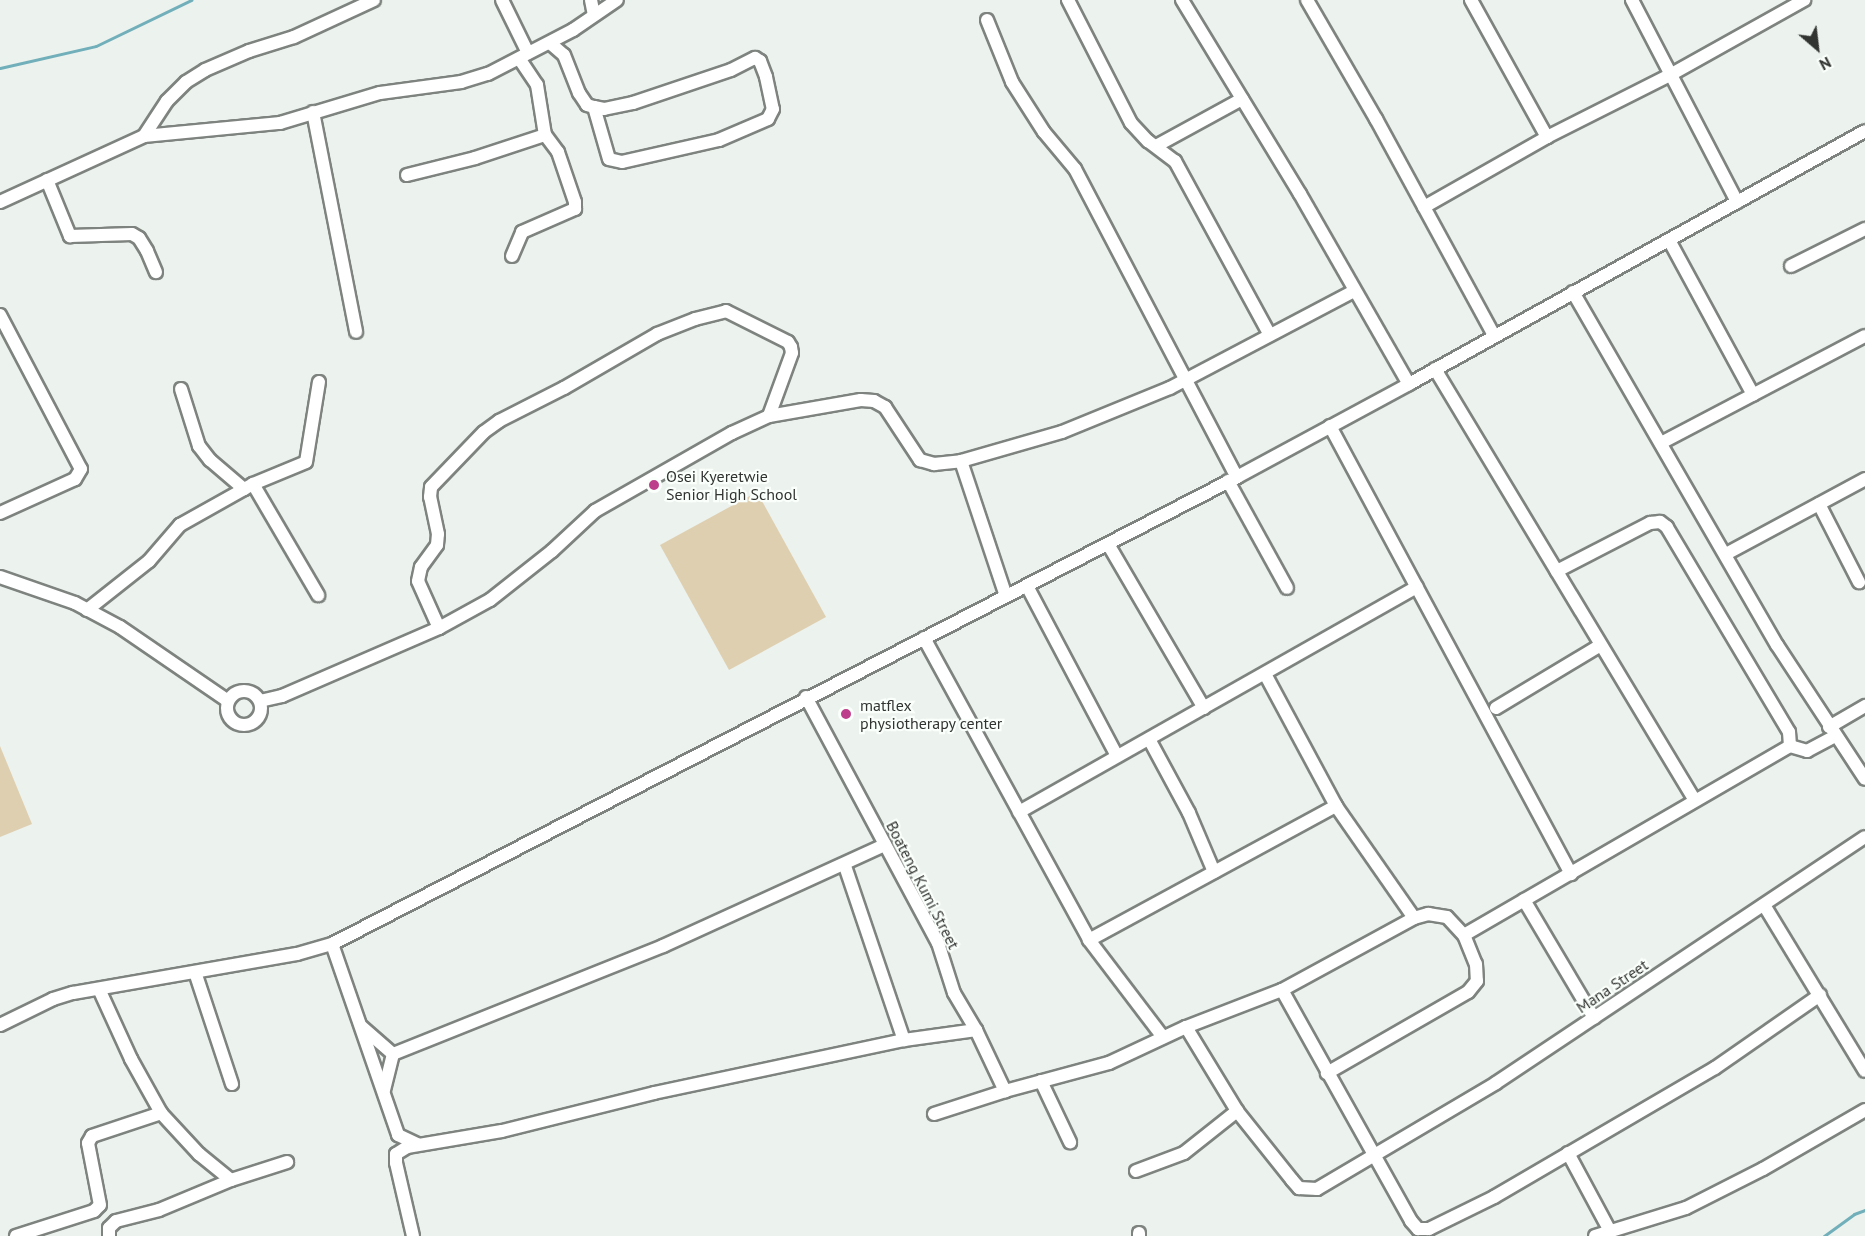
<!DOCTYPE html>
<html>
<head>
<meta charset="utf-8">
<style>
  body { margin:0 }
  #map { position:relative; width:1865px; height:1236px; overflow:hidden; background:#ecf2ed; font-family:"PT Sans",sans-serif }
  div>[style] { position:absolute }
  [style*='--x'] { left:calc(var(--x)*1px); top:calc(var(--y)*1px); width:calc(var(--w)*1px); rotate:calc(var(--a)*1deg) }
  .green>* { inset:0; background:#dfcfb1 }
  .stream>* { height:3px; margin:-1.5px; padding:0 1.5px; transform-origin:1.5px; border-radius:1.5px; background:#71afbb }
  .roads { filter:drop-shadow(2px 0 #7e837f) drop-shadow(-2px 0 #7e837f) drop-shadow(0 2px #7e837f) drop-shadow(0 -2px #7e837f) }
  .minor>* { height:12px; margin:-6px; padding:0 6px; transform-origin:6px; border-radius:6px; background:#fff }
  .minor>.ring { margin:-6px; padding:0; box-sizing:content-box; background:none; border:12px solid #fff; border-radius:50% }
  .dots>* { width:16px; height:16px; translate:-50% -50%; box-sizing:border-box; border:3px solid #fafffb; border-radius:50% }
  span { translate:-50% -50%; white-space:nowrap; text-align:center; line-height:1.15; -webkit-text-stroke:4.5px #fafffb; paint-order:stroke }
  .poi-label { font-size:16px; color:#323432 }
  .left { translate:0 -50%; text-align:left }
  .street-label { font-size:16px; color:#323432 }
  .north { position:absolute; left:1787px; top:18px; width:60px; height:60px; -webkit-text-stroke:4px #fafffb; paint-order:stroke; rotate:152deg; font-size:16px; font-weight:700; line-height:24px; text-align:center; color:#323432 }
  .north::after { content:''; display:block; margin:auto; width:21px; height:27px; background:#323432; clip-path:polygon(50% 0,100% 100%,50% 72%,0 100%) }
</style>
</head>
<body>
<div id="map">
  <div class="green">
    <div style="clip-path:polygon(757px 492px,826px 617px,729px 670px,660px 545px)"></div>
    <div style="clip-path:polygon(0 746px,32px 824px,0 837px)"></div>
  </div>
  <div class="stream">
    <div style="--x:0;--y:68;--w:98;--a:-12.9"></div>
    <div style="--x:96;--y:46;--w:106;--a:-25.8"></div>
    <div style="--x:1824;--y:1236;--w:37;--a:-36"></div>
    <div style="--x:1854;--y:1214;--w:12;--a:-20"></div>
  </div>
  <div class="roads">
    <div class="minor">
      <div style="--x:502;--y:0;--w:59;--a:63.9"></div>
      <div style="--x:591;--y:0;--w:15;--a:79"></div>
      <div style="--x:1068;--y:0;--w:138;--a:62.9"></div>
      <div style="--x:1131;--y:123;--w:25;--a:47"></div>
      <div style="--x:1148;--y:141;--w:34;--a:37"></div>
      <div style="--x:1175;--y:161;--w:198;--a:61.4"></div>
      <div style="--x:1182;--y:0;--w:227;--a:58.7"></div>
      <div style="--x:1300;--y:194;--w:219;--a:60.2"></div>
      <div style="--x:1307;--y:0;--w:138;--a:59.9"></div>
      <div style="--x:1376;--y:119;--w:246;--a:61.4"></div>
      <div style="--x:1471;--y:0;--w:157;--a:61"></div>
      <div style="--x:1632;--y:0;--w:228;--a:62.5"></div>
      <div style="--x:987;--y:20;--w:67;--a:68"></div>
      <div style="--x:1012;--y:82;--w:59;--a:57.4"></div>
      <div style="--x:1044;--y:132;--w:48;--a:50"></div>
      <div style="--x:1075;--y:169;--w:348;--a:62.3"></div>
      <div style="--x:550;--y:43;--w:18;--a:41"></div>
      <div style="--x:564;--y:55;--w:41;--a:68.5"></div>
      <div style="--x:579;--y:93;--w:14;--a:56"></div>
      <div style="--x:587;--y:105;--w:7;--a:16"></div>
      <div style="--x:594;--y:107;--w:10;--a:11"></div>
      <div style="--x:604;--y:109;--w:30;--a:-12"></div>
      <div style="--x:633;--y:103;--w:103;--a:-18.6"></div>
      <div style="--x:731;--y:70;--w:27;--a:-27"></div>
      <div style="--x:755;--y:58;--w:6;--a:31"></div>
      <div style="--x:760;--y:61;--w:17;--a:69"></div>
      <div style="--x:766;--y:77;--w:33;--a:78"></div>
      <div style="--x:773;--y:109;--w:11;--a:117"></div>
      <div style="--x:768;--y:119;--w:53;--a:156.8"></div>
      <div style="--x:719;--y:140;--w:99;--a:167.2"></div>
      <div style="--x:622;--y:162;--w:13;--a:-167"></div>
      <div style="--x:609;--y:159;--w:54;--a:-106.1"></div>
      <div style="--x:313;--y:112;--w:224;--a:78.9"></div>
      <div style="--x:144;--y:136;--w:42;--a:-56.7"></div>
      <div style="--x:167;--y:101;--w:27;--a:-45"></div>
      <div style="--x:186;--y:82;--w:22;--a:-32"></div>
      <div style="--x:205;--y:70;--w:48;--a:-23.4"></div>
      <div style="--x:249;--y:51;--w:47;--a:-17.3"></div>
      <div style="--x:294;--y:37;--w:88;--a:-24.8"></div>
      <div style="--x:1156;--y:146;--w:98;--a:-28.7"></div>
      <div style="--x:407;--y:175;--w:70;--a:-14"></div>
      <div style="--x:475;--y:158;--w:74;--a:-18.2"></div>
      <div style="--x:47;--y:180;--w:61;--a:67.7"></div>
      <div style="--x:70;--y:236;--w:62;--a:-1.8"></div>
      <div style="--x:132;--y:234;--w:8;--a:30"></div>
      <div style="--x:139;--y:238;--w:15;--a:58"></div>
      <div style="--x:147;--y:251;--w:23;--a:67"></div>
      <div style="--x:0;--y:202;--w:158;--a:-24.6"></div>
      <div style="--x:144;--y:136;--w:137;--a:-5.5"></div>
      <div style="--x:280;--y:123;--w:104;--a:-16.7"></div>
      <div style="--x:380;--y:93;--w:82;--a:-7.7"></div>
      <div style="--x:461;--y:82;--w:28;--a:-17"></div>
      <div style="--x:488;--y:74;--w:96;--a:-27.4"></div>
      <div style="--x:573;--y:30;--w:53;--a:-34.3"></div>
      <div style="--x:1424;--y:207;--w:142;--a:-29.6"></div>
      <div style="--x:1547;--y:137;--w:138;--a:-26.8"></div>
      <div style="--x:1670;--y:75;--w:154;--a:-29.2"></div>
      <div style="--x:1669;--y:240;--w:176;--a:61.5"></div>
      <div style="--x:512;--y:256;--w:26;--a:-67"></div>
      <div style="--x:522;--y:232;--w:58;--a:-23.5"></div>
      <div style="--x:575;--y:209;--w:7;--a:-90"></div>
      <div style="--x:575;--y:202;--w:53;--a:-108.8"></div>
      <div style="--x:558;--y:152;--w:21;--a:-127"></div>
      <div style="--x:545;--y:135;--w:51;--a:-99.1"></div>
      <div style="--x:537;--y:85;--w:32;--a:-124"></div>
      <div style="--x:1791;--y:266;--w:83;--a:-26.6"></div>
      <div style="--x:1573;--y:292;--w:408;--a:60"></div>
      <div style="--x:1777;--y:645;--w:160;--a:56.7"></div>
      <div style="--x:0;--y:315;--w:174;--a:62.3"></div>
      <div style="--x:81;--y:469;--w:12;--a:121"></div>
      <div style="--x:75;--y:479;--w:82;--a:155.6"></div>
      <div style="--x:1435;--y:369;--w:502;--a:58.94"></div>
      <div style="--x:181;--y:389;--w:60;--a:72.5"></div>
      <div style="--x:199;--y:446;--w:18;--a:52"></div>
      <div style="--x:210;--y:460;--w:45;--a:40.5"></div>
      <div style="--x:1330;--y:426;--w:509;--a:61.72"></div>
      <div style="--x:1661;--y:443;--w:230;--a:-27.7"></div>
      <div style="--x:961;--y:461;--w:142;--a:71.6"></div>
      <div style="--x:1228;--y:481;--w:122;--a:61.1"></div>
      <div style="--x:253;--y:484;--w:129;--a:59.6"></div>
      <div style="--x:1819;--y:504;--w:88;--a:62.9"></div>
      <div style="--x:1108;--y:544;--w:190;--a:59.7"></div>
      <div style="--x:1726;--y:554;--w:158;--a:-28.3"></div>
      <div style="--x:0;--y:577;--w:79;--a:19.1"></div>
      <div style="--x:75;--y:603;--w:51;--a:28.1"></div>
      <div style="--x:120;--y:627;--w:131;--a:34.4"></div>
      <div style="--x:1027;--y:586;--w:192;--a:62.1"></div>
      <div style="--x:87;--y:610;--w:79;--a:-38.3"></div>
      <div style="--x:149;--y:561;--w:48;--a:-49.3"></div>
      <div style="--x:180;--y:525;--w:84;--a:-29.3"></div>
      <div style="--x:253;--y:484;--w:57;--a:-22.5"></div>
      <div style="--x:306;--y:462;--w:81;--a:-80.8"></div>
      <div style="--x:439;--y:628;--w:51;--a:-114.1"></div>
      <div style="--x:418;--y:581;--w:14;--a:-78"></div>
      <div style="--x:421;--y:567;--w:27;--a:-54"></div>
      <div style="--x:437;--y:545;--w:11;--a:-85"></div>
      <div style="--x:438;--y:534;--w:38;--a:-102"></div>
      <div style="--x:430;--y:497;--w:10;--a:-84"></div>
      <div style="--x:431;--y:487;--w:76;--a:-46.1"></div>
      <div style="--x:484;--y:432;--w:19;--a:-36"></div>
      <div style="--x:499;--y:421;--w:73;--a:-26.9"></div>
      <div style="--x:564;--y:388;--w:108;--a:-30.1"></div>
      <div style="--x:657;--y:334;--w:41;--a:-21.5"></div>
      <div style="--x:695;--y:319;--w:32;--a:-14"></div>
      <div style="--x:726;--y:311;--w:69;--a:26.6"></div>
      <div style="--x:788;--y:342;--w:6;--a:59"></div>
      <div style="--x:791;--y:347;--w:6;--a:81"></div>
      <div style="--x:792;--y:353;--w:67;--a:110.1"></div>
      <div style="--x:924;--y:638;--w:344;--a:61.3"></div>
      <div style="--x:1089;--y:940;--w:122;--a:52.7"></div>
      <div style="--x:1265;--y:674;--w:150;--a:61.7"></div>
      <div style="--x:1336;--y:806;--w:136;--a:55.1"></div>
      <div class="ring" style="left:227px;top:691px;width:22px;height:22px"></div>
      <div style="--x:806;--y:697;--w:279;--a:61.8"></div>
      <div style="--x:938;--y:943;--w:52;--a:72.3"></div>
      <div style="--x:954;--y:993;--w:43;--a:59.3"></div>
      <div style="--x:976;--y:1030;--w:68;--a:64.6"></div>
      <div style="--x:260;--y:701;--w:23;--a:-13"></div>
      <div style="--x:282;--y:696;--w:171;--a:-23.4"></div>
      <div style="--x:439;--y:628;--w:58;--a:-28.8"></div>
      <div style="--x:490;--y:600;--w:79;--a:-38.3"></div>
      <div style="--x:552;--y:551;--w:59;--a:-42.9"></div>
      <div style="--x:595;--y:511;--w:158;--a:-29.7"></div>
      <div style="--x:732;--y:433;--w:41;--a:-24.7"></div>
      <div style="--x:769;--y:416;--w:93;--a:-9.9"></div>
      <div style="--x:861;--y:400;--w:13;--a:4"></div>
      <div style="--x:874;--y:401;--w:13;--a:29"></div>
      <div style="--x:885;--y:407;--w:64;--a:56.6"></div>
      <div style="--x:920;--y:460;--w:15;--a:16"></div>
      <div style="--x:934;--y:464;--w:27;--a:-6"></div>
      <div style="--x:961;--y:461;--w:105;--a:-16"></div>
      <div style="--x:1062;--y:432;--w:117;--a:-22.2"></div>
      <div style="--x:1170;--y:388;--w:208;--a:-27.8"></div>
      <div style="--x:1496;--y:708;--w:122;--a:-31"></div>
      <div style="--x:1829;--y:727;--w:42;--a:-30.3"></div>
      <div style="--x:1149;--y:739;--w:84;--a:61.6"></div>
      <div style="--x:1189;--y:813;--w:64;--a:67"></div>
      <div style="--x:1790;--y:746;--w:18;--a:16"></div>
      <div style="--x:1807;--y:751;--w:32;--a:-28"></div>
      <div style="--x:1019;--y:812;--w:457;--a:-29.5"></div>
      <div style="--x:845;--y:866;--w:184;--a:71.3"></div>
      <div style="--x:1524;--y:900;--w:137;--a:59.3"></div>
      <div style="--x:1764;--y:905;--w:194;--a:58.7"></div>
      <div style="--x:1464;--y:935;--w:377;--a:-30.1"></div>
      <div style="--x:1790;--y:746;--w:14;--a:-94"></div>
      <div style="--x:1789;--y:732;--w:239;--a:-120.8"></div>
      <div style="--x:1667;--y:527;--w:9;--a:-144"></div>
      <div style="--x:1660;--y:522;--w:10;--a:174"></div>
      <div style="--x:1650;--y:523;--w:105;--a:152.7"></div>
      <div style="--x:1089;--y:940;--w:281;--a:-28.5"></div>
      <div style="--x:332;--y:944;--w:202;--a:70.9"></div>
      <div style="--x:398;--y:1135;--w:21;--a:25"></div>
      <div style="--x:195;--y:972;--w:118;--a:71.7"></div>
      <div style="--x:99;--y:989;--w:77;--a:65.4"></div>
      <div style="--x:131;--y:1059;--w:62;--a:60.9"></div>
      <div style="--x:161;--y:1113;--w:56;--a:47.2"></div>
      <div style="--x:199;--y:1154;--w:41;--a:39.1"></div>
      <div style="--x:231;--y:1180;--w:59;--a:-17.8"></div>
      <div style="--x:1282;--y:990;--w:265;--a:60.8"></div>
      <div style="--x:1411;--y:1221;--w:11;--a:49"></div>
      <div style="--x:1418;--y:1229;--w:11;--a:0"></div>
      <div style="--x:1429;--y:1229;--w:72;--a:-26.2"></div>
      <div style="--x:1494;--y:1197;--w:256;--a:-30.3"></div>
      <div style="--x:1715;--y:1068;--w:128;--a:-34.8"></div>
      <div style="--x:0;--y:1025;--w:59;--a:-26.1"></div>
      <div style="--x:53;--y:999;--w:21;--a:-17"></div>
      <div style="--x:73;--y:993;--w:227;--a:-9.9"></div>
      <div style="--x:297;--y:954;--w:36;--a:-16"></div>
      <div style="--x:332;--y:944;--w:1018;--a:-27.29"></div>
      <div style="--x:1237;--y:477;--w:196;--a:-28.4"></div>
      <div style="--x:1409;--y:384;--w:521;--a:-29.02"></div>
      <div style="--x:362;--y:1027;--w:41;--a:41.1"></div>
      <div style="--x:1186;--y:1027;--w:98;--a:58.7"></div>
      <div style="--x:1237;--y:1111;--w:88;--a:51.4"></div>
      <div style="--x:1292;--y:1180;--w:11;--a:49"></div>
      <div style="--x:1299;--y:1188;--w:18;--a:3"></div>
      <div style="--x:1317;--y:1189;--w:208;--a:-30.6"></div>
      <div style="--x:1496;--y:1083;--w:443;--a:-33.7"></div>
      <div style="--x:393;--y:1054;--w:291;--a:-21.8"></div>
      <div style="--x:663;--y:946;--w:244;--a:-24.5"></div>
      <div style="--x:1041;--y:1081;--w:68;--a:64.6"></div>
      <div style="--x:384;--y:1090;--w:37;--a:-76"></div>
      <div style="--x:934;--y:1114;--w:75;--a:-17.9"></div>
      <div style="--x:1005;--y:1091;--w:108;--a:-15.1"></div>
      <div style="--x:1109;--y:1063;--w:85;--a:-25.1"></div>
      <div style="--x:1186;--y:1027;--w:103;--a:-21.1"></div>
      <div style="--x:1282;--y:990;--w:150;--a:-28.6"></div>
      <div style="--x:1414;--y:918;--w:15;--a:-16"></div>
      <div style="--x:1428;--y:914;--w:19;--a:9"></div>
      <div style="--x:1447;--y:917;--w:25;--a:47"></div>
      <div style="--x:1464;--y:935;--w:31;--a:68"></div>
      <div style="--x:1476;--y:964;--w:17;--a:87"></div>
      <div style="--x:1477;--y:981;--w:14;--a:129"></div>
      <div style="--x:1468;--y:992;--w:163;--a:150.1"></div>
      <div style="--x:1568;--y:1153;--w:86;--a:61.7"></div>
      <div style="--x:1136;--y:1171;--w:51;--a:-20.6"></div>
      <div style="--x:1184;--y:1153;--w:68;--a:-38.4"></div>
      <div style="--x:1139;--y:1233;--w:3;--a:90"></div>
      <div style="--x:16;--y:1236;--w:82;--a:-17.8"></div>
      <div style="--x:94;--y:1211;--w:8;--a:-45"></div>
      <div style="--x:100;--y:1205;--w:63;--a:-101"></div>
      <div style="--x:88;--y:1143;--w:8;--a:-60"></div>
      <div style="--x:92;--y:1136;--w:73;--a:-18.4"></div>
      <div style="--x:109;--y:1236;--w:8;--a:-90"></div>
      <div style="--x:109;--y:1228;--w:10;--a:-45"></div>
      <div style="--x:116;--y:1221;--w:44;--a:-14.3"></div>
      <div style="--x:159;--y:1210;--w:78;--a:-22.6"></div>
      <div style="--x:413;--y:1236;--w:75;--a:-103.1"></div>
      <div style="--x:396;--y:1163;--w:9;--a:-90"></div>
      <div style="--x:396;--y:1154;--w:13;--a:-32"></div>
      <div style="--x:407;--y:1147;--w:96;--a:-9.6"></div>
      <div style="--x:502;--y:1131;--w:157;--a:-14"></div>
      <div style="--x:654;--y:1093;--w:256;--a:-12"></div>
      <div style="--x:904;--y:1040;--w:73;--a:-7.9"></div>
      <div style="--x:1595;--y:1236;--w:95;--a:-17.1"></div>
      <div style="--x:1686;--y:1208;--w:86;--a:-26.9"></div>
      <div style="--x:1763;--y:1169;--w:118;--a:-30"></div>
    </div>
  </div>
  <div class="dots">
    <div style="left:654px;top:485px;background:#bd3e8a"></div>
    <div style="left:846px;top:714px;background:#bd3e8a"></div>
  </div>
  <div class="poi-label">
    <span class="left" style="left:666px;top:485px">Osei Kyeretwie<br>Senior High School</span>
    <span class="left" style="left:860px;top:714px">matflex<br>physiotherapy center</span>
  </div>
  <div class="street-label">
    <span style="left:923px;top:885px;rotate:63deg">Boateng Kumi Street</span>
    <span style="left:1612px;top:986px;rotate:-34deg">Mana Street</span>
  </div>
  <div class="north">N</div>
</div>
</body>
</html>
